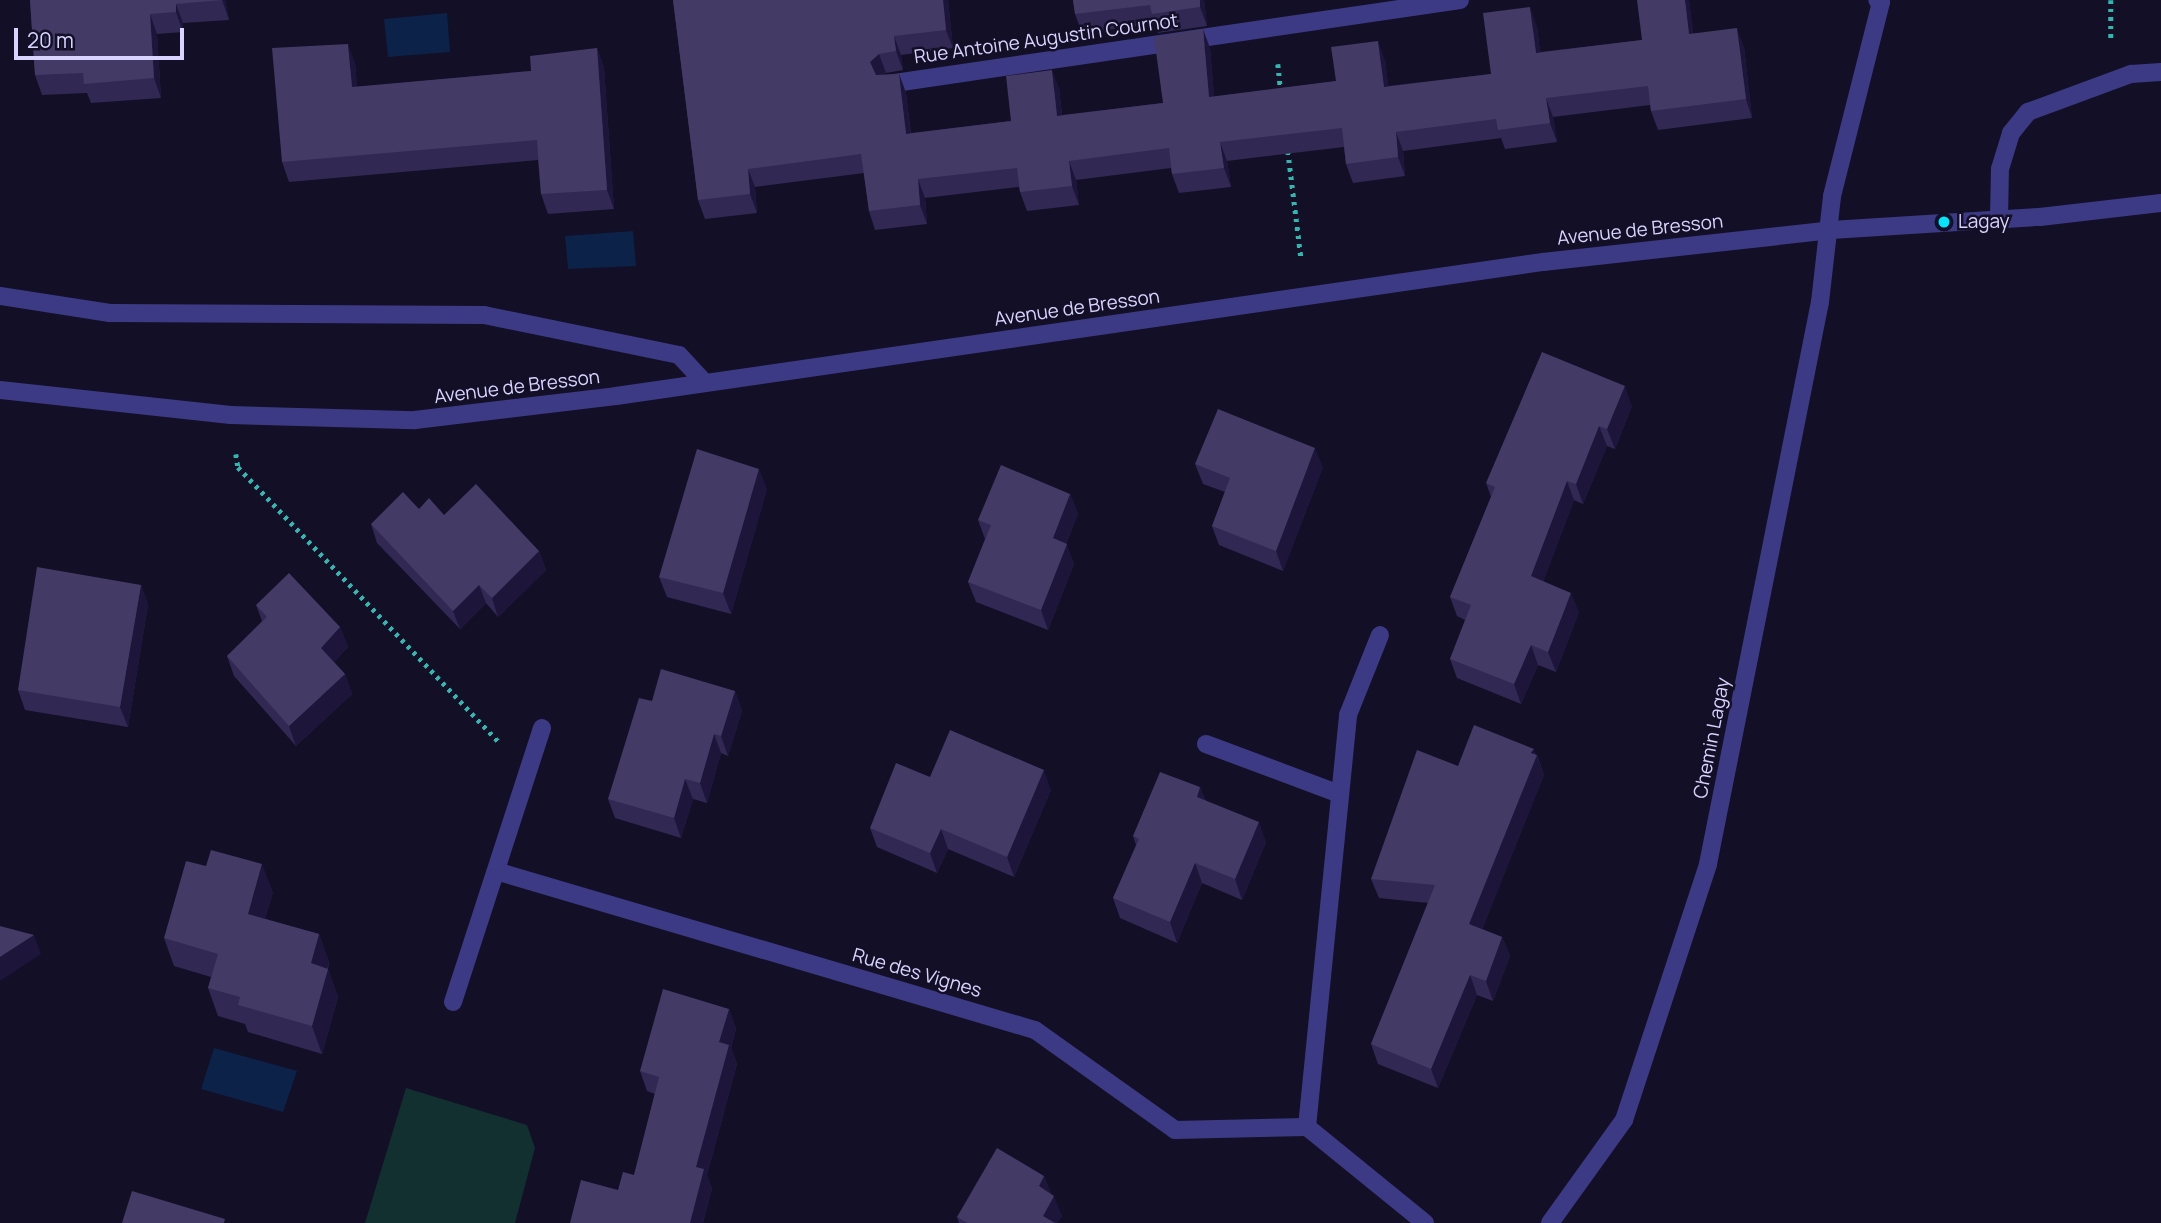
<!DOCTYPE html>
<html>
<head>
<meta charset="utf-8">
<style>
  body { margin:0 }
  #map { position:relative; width:2161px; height:1223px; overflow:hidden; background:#130f26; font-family:Manrope,sans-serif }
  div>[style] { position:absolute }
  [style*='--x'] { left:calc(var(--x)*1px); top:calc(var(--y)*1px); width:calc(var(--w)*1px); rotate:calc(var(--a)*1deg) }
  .green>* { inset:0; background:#12302f }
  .water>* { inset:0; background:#0c2248 }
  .path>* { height:4.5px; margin-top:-2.25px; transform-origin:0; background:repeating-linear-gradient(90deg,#2fb8b0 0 3.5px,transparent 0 8.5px) }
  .minor>* { height:18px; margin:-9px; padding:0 9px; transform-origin:9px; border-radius:9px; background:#3d3a85 }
  .wall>* { inset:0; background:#312854 }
  .shaded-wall>* { inset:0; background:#1d163a }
  .building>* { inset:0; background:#433a66 }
  .dots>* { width:19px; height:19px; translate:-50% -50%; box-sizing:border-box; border:4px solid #130f26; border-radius:50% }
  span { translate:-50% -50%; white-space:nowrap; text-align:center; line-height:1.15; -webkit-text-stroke:5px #130f26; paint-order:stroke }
  .street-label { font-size:19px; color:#d9d4ff }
  .poi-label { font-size:19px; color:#d9d4ff }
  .left { translate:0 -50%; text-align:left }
  .scale { position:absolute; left:14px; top:28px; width:170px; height:32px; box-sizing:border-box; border:4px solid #d9d4ff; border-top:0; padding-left:9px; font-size:21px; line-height:24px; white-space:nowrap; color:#d9d4ff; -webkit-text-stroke:5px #130f26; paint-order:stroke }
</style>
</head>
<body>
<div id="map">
  <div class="green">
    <div style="clip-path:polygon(406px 1088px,527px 1125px,535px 1148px,515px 1223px,365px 1223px)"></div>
  </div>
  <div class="water">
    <div style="clip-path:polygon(447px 13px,450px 52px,388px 57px,384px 19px)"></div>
    <div style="clip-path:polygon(633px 231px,636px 266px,568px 269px,565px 236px)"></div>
    <div style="clip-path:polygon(214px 1048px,297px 1071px,283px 1112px,201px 1089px)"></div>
  </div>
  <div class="path">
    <div style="--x:2111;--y:0;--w:41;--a:90"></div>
    <div style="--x:1278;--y:64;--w:30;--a:84"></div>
    <div style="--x:1288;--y:151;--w:107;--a:83"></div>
    <div style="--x:236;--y:454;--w:13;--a:81"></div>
    <div style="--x:238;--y:467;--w:378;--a:46.5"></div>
  </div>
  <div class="minor">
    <div style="--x:888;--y:84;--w:578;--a:-8.35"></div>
    <div style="--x:1999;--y:219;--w:50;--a:-88.9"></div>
    <div style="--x:2000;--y:169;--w:38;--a:-73"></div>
    <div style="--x:2011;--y:133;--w:27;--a:-51"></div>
    <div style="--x:2028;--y:112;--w:110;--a:-20.3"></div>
    <div style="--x:2131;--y:74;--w:30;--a:-4"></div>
    <div style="--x:0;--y:296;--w:111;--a:8.8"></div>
    <div style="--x:110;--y:313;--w:374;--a:0.3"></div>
    <div style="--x:484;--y:315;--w:199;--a:11.6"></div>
    <div style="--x:679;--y:355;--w:38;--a:47"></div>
    <div style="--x:0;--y:390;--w:232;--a:6.2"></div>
    <div style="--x:231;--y:415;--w:184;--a:1.6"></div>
    <div style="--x:415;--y:420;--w:202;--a:-6.8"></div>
    <div style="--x:616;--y:396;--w:937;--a:-8.23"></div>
    <div style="--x:1543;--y:262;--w:290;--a:-6.3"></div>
    <div style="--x:1831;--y:230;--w:209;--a:-3.6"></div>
    <div style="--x:2040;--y:217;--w:122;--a:-6.6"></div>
    <div style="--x:1206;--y:744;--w:143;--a:20.5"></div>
    <div style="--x:496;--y:871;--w:562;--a:16.44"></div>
    <div style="--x:1035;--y:1030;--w:172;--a:35.5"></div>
    <div style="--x:1175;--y:1130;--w:132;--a:-1.3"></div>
    <div style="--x:1307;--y:1127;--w:152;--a:39.1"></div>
    <div style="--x:453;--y:1002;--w:288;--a:-72"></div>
    <div style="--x:1307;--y:1127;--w:414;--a:-84.3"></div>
    <div style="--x:1348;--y:715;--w:86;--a:-68.2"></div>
    <div style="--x:1550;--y:1223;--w:127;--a:-54.3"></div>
    <div style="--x:1624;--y:1120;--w:269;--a:-71.8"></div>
    <div style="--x:1708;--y:864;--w:573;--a:-78.73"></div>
    <div style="--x:1820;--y:302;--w:107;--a:-83.5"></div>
    <div style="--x:1832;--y:196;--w:200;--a:-75.8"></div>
    <div style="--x:1881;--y:2;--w:4;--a:-153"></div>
  </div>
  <div class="wall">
    <div style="clip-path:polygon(30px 0,225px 0,229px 20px,183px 23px,183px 32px,157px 34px,161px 98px,91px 103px,87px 93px,42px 95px,35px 75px)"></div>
    <div style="clip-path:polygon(673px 0,948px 0,953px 48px,901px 55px,903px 70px,886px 73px,883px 75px,899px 74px,906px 93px,911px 133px,1011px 121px,1059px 88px,1062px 115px,1163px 103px,1210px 48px,1214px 97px,1336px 81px,1385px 60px,1388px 86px,1491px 74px,1537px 26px,1540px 52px,1642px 40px,1689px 0,1693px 33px,1744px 47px,1752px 118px,1658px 130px,1651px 111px,1650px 105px,1553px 117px,1557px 142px,1505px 149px,1501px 138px,1403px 151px,1405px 176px,1353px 183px,1346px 164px,1344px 147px,1227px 161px,1231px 187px,1179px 193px,1172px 174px,1171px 168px,1076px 180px,1079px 205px,1027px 211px,1020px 192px,1019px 187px,925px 198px,927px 224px,875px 230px,869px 211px,864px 173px,755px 187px,757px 213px,705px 219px,698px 200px)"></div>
    <div style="clip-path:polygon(1073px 0,1204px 0,1207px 26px,1158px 33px,1155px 24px,1082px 33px,1075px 14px)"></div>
    <div style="clip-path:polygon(597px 48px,604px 68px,614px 209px,548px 214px,541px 194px,538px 160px,289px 182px,282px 162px,355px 63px,357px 87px,531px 71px)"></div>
    <div style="clip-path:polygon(1632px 406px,1615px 449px,1607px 446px,1583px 504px,1574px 500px,1543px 582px,1579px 612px,1556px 672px,1538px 665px,1521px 704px,1457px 678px,1450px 659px,1465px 620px,1457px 616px,1450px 597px,1491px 497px,1486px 483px)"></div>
    <div style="clip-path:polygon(1195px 464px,1323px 467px,1283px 571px,1219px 545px,1212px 526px,1225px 492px,1203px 484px)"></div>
    <div style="clip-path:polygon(767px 489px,731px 614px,667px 597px,659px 577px)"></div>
    <div style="clip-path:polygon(1070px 494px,1078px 514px,1066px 544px,1074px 564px,1048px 630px,976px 602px,968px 582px,985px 539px,978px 520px)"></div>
    <div style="clip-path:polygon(419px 509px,539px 551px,546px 570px,498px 617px,486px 603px,460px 629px,377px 543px,371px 524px)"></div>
    <div style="clip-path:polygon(141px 585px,148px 605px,128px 727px,25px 710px,18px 690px)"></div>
    <div style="clip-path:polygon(256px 605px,340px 627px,348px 647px,334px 662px,345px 674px,352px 694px,296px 746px,234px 676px,227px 656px,262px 621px)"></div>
    <div style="clip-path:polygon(735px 691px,742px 711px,728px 756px,721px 753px,707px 803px,693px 799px,681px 838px,615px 818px,608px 799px,652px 701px)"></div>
    <div style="clip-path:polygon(1536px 755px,1537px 755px,1544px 775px,1482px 929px,1502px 937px,1510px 956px,1493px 1001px,1477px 995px,1438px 1088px,1378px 1064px,1371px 1044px,1428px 903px,1379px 898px,1371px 879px,1458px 766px)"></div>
    <div style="clip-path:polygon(930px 777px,1051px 790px,1014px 877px,948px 849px,937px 873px,877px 847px,870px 828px)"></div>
    <div style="clip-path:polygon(1200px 787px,1205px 800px,1266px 842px,1242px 900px,1202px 883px,1177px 943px,1120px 918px,1113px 898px,1136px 845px,1133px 836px)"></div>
    <div style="clip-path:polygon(273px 892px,265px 919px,319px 934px,329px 962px,328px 969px,338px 997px,322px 1054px,248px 1032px,245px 1024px,218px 1016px,208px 988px,211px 977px,174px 966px,164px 938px)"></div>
    <div style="clip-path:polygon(729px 1009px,736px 1029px,731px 1048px,737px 1064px,707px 1175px,712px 1189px,703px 1223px,570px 1223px,618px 1190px,634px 1175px,655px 1094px,647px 1091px,640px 1071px)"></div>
    <div style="clip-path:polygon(1044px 1176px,1051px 1194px,1062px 1216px,1057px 1223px,959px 1223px,957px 1217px)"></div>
  </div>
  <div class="shaded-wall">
    <div style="clip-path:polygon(222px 0,225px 0,229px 20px)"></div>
    <div style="clip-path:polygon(943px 0,948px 0,953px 48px,946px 30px)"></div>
    <div style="clip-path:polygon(1200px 0,1204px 0,1207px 26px,1200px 7px)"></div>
    <div style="clip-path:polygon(1685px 0,1689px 0,1696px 53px,1689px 34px)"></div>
    <div style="clip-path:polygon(176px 4px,183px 23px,183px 32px,176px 12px)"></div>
    <div style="clip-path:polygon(1530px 7px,1537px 26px,1542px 72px,1536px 53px)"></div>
    <div style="clip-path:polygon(150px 14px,157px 34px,161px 98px,154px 78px)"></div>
    <div style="clip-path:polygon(1737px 28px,1744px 47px,1752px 118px,1746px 99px)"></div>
    <div style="clip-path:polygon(1203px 29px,1210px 48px,1216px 116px,1209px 97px)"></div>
    <div style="clip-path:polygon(894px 36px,901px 55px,903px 70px,896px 51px)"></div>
    <div style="clip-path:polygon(1378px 41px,1385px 60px,1391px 106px,1384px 87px)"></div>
    <div style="clip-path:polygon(348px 44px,355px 63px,359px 107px,352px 87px)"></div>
    <div style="clip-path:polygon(597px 48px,604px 68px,614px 209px,607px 190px)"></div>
    <div style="clip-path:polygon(879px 54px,886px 73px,877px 80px,870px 62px)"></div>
    <div style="clip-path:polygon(1052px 70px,1059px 88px,1064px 135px,1057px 116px)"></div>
    <div style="clip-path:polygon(899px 74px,906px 93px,913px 153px,906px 134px)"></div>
    <div style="clip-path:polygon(1546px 98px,1553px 117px,1557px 142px,1550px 123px)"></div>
    <div style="clip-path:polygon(1396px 132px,1403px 151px,1405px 176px,1398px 157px)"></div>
    <div style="clip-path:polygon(1220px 142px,1227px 161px,1231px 187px,1224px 168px)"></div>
    <div style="clip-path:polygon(1069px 161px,1076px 180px,1079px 205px,1072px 186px)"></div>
    <div style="clip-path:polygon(748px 169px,755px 187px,757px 213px,750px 194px)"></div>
    <div style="clip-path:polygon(918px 179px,925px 198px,927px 224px,920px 205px)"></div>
    <div style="clip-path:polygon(1625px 386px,1632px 406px,1615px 449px,1607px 429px)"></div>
    <div style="clip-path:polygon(1599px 426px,1607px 446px,1583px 504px,1576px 484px)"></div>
    <div style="clip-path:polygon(1315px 448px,1323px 467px,1283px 571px,1276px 551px)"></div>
    <div style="clip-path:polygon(759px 469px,767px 489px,731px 614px,723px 593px)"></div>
    <div style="clip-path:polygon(1567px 481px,1574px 500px,1538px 596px,1531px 576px)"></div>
    <div style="clip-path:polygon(1070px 494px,1078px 514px,1060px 558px,1053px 538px)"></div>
    <div style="clip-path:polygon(1067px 544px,1074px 564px,1048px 630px,1041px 610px)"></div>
    <div style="clip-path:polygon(539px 551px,546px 570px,498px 617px,492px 598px)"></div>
    <div style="clip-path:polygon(141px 585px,148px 605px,128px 727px,120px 707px)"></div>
    <div style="clip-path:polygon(479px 585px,486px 603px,460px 629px,453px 611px)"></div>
    <div style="clip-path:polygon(1571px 593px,1579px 612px,1556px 672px,1548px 652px)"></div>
    <div style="clip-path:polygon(340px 627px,348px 647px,328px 668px,321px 648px)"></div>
    <div style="clip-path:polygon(1531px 645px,1538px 665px,1521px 704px,1514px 684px)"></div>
    <div style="clip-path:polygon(345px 674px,352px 694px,296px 746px,289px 726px)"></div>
    <div style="clip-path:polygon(735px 691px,742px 711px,728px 756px,721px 736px)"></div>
    <div style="clip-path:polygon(714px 734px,721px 753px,707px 803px,700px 783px)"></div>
    <div style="clip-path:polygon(1534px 749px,1544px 775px,1477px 943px,1469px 924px)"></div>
    <div style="clip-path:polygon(1044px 770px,1051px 790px,1014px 877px,1007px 857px)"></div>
    <div style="clip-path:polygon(685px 779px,693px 799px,681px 838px,674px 818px)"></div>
    <div style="clip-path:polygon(1200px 787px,1207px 807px,1197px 797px)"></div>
    <div style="clip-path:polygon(1259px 822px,1266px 842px,1242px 900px,1235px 879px)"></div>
    <div style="clip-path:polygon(941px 829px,948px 849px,937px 873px,930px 853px)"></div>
    <div style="clip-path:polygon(1195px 863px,1202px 883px,1177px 943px,1170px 922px)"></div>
    <div style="clip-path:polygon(262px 864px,273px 892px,258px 942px,248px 914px)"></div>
    <div style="clip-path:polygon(319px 934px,329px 962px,321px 991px,311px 963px)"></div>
    <div style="clip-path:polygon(34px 935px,41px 954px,0 981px,0 957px)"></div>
    <div style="clip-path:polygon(1502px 937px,1510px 956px,1493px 1001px,1486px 981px)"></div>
    <div style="clip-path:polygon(328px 969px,338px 997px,322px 1054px,312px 1026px)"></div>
    <div style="clip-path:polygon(1470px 975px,1477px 995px,1438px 1088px,1431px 1069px)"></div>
    <div style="clip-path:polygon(729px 1009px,736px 1029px,731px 1048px,737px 1064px,707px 1175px,712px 1189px,703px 1223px,690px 1223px,696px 1167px,719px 1042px)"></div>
    <div style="clip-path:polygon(1044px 1176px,1052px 1196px,1039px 1186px)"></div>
    <div style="clip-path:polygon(1054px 1196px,1062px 1216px,1057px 1223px,1046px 1223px,1043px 1216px)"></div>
  </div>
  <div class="building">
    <div style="clip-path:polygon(30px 0,222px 0,176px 4px,176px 12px,150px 14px,154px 78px,84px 84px,83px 73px,35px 75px)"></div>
    <div style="clip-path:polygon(673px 0,943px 0,946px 30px,894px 36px,896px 51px,879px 54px,870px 62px,876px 75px,899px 74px,906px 134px,1011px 121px,1006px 76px,1052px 70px,1057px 116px,1163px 103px,1154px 37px,1203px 29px,1209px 97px,1336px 81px,1331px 47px,1378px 41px,1384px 87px,1491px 74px,1483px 13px,1530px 7px,1536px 53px,1642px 40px,1637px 0,1685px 0,1689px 34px,1737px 28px,1746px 99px,1651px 111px,1648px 86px,1546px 98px,1550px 123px,1498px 130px,1496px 119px,1396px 132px,1398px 157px,1346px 164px,1342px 128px,1220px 142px,1224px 168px,1172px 174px,1169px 148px,1069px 161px,1072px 186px,1020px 192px,1017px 168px,918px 179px,920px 205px,869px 211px,861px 154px,748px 169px,750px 194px,698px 200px)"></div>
    <div style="clip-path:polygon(1073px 0,1200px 0,1200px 7px,1152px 14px,1150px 5px,1075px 14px)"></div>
    <div style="clip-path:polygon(348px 44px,352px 87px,531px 71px,530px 56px,597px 48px,607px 190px,541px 194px,537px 140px,282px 162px,272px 48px)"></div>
    <div style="clip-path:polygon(1542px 352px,1625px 386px,1607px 429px,1599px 426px,1576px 484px,1567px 481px,1531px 576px,1571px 593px,1548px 652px,1531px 645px,1514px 684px,1450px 659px,1471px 605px,1450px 597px,1495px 487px,1486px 483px)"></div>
    <div style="clip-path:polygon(1218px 409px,1315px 448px,1276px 551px,1212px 526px,1230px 478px,1195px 464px)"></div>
    <div style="clip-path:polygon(697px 449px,759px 469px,723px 593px,659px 577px)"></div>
    <div style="clip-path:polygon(1001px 465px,1070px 494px,1053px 538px,1067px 544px,1041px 610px,968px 582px,991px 525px,978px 520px)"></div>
    <div style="clip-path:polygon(476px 484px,539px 551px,492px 598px,479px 585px,453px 611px,371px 524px,403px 492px,419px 509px,429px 498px,444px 515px)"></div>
    <div style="clip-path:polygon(37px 567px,141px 585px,120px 707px,18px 690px)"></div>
    <div style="clip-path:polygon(289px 573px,340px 627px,321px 648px,345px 674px,289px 726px,227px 656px,267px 617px,256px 605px)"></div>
    <div style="clip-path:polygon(661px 669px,735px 691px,721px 736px,714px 734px,700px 783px,685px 779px,674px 818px,608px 799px,639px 698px,652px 701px)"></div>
    <div style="clip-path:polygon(1474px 725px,1534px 749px,1531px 753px,1537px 755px,1469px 924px,1502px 937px,1486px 981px,1470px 975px,1431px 1069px,1371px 1044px,1435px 885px,1371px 879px,1417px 750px,1458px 766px)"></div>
    <div style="clip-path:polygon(950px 730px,1044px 770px,1007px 857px,941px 829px,930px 853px,870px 828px,896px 763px,930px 777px)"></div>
    <div style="clip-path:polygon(1160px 772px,1200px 787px,1197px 797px,1259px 822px,1235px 879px,1195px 863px,1170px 922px,1113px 898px,1139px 839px,1133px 836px)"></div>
    <div style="clip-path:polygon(211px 850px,262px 864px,248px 914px,319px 934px,311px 963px,328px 969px,312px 1026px,238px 1005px,240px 997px,208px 988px,218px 954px,164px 938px,186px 861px,206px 866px)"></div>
    <div style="clip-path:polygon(0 926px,34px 935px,0 957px)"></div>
    <div style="clip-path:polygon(663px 989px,729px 1009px,719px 1042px,729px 1045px,696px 1167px,704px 1169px,690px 1223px,570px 1223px,581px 1180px,618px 1190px,623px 1172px,634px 1175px,659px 1077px,640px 1071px)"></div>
    <div style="clip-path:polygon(997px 1148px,1044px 1176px,1039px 1186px,1054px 1196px,1043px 1216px,1055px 1223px,968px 1223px,957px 1217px)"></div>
    <div style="clip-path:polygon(132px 1191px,225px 1219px,224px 1223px,122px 1223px)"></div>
  </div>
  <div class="dots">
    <div style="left:1944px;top:222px;background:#00e5ff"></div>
  </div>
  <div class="street-label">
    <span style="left:1046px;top:39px;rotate:-8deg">Rue Antoine Augustin Cournot</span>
    <span style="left:1640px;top:230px;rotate:-6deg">Avenue de Bresson</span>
    <span style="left:1077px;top:308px;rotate:-8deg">Avenue de Bresson</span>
    <span style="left:517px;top:387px;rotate:-7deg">Avenue de Bresson</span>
    <span style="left:1712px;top:738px;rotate:-79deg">Chemin Lagay</span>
    <span style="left:917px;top:973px;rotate:16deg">Rue des Vignes</span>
  </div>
  <div class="poi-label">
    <span class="left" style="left:1958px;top:222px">Lagay</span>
  </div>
  <div class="scale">20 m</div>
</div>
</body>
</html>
